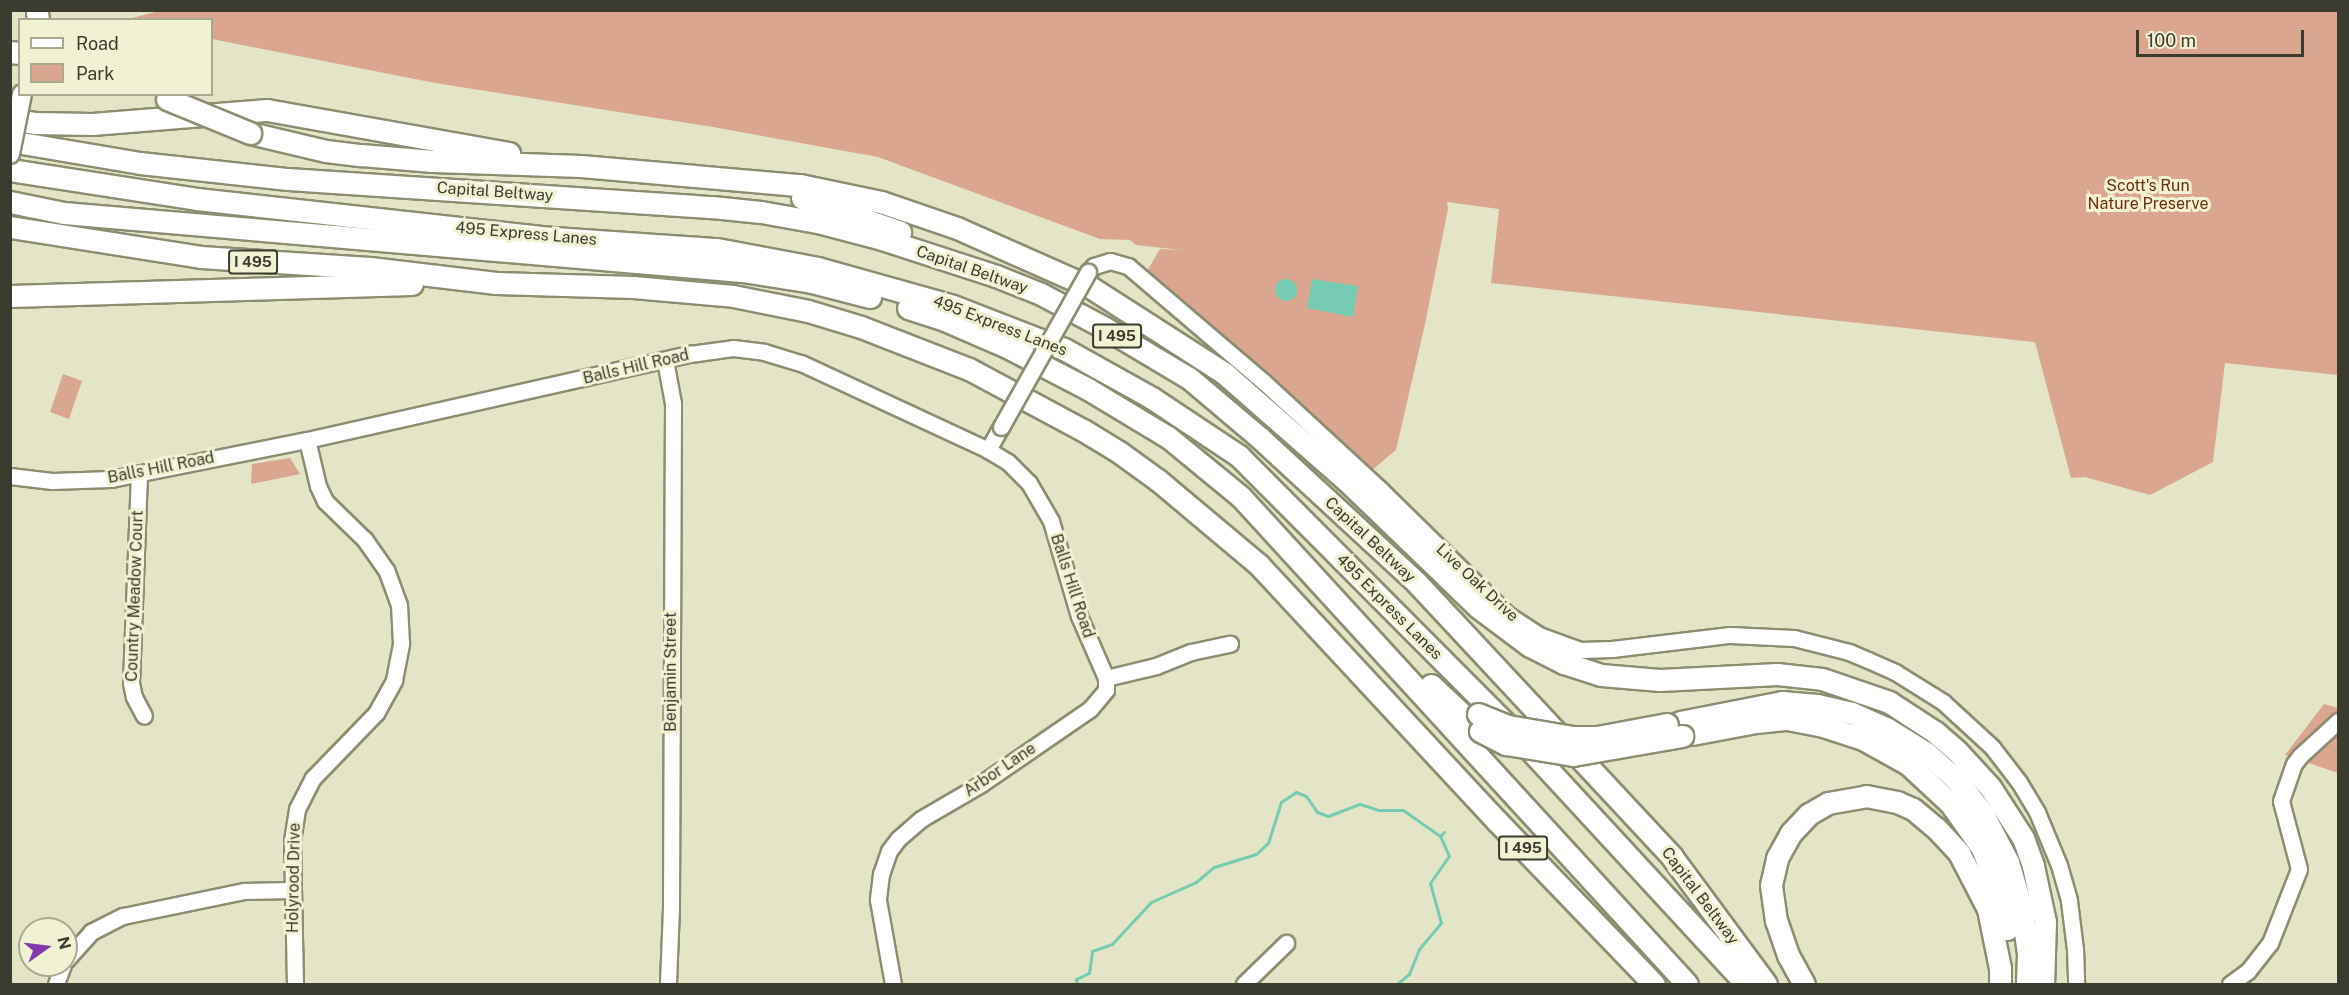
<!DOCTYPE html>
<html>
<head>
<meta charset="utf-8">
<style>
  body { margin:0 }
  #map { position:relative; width:2349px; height:995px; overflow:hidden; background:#e4e5c6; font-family:"Public Sans",sans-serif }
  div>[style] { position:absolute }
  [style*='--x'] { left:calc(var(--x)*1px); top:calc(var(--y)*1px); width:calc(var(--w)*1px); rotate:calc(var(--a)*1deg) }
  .green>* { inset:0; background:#daa68f }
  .water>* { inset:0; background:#76cbb2 }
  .round { border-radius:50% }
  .stream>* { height:3px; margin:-1.5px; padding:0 1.5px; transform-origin:1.5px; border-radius:1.5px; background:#76cbb2 }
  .roads { filter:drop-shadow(2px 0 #8c8d71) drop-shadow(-2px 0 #8c8d71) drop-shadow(0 2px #8c8d71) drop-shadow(0 -2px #8c8d71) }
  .minor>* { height:15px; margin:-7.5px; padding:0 7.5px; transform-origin:7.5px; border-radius:7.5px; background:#fff }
  .highway>* { height:21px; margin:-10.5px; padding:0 10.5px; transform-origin:10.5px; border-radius:10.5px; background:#fff }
  .bridges { filter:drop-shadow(2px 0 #8c8d71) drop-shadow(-2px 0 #8c8d71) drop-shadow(0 2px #8c8d71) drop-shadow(0 -2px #8c8d71) }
  .minor-bridge>* { height:15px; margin:-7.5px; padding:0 7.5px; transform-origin:7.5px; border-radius:7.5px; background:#fff }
  .major-bridge>* { height:18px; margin:-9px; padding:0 9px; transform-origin:9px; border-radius:9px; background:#fff }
  .highway-bridge>* { height:21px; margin:-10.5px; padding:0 10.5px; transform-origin:10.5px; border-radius:10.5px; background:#fff }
  span { translate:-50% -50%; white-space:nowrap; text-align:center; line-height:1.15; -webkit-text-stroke:6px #f1f2d3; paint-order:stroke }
  .shield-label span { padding:2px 4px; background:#f1f2d3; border:2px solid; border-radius:4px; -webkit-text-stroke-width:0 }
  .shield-label { font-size:15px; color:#3b3b2f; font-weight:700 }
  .park-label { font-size:16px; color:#6b2f0e }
  .street-label { font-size:16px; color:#3b3b2f }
  .frame { position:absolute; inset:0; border:12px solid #3b3b2f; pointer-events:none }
  .legend { position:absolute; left:18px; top:18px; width:195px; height:78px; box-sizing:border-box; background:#f1f2d3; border:2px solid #a8a991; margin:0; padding:8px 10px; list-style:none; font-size:18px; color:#3b3b2f }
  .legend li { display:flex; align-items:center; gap:12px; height:30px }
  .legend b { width:30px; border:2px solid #a8a991 }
  .north { position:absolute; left:18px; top:917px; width:60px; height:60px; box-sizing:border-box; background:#f1f2d3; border:2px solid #a8a991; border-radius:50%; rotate:76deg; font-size:16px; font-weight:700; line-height:24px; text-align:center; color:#3b3b2f }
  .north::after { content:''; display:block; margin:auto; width:21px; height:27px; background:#813bae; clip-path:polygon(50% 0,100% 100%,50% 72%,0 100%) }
  .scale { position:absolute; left:2136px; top:30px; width:168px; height:27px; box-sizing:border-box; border:3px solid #3b3b2f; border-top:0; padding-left:8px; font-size:18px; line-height:21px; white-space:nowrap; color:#3b3b2f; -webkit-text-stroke:4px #f1f2d3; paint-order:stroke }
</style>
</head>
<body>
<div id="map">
  <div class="green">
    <div style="clip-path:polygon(163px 10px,2338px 11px,2338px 375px,2225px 363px,2213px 462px,2150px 495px,2085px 477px,2071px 478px,2035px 342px,1491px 283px,1499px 209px,1447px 202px,1448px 209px,1425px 324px,1396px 450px,1366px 475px,1146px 273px,1160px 249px,1182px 250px,1136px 245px,1130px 240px,1100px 239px,878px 157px,713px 127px,435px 83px,212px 39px,212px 20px,124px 20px)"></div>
    <div style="clip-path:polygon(63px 374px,82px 381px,69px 419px,50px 412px)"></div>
    <div style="clip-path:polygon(290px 458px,300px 474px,251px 484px,252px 464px)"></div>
    <div style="clip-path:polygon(2324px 704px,2338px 708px,2338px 773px,2285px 755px)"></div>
  </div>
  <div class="water">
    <div style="clip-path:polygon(1312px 279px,1358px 286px,1353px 317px,1307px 308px)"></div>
    <div class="round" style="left:1275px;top:279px;width:22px;height:22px"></div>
  </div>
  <div class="stream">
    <div style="--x:1077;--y:984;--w:5;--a:-101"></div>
    <div style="--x:1076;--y:979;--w:14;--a:-25"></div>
    <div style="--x:1089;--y:973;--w:22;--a:-82"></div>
    <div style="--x:1092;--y:951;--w:21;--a:-19"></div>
    <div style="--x:1112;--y:944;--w:57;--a:-47.1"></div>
    <div style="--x:1151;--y:902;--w:49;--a:-24"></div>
    <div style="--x:1196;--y:882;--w:23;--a:-40"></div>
    <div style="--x:1214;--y:867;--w:44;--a:-17.2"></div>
    <div style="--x:1256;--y:854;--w:16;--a:-43"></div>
    <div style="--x:1268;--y:843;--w:43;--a:-72.4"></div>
    <div style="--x:1281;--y:802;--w:18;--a:-34"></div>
    <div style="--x:1296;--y:792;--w:11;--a:22"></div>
    <div style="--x:1306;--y:796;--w:19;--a:55"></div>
    <div style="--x:1317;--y:812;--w:12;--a:20"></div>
    <div style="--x:1328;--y:816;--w:34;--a:-21"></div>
    <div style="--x:1360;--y:804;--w:19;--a:18"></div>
    <div style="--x:1378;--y:810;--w:25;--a:0"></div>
    <div style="--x:1403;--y:810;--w:45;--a:35.1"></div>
    <div style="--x:1440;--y:836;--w:6;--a:-45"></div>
    <div style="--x:1397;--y:984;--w:16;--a:-40"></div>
    <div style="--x:1409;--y:974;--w:27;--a:-68"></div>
    <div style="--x:1419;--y:949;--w:34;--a:-50"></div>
    <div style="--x:1441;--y:923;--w:41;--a:-105.4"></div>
    <div style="--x:1430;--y:883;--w:33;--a:-55"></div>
    <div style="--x:1449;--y:856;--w:22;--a:-114"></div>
  </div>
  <div class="roads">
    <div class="minor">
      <div style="--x:1088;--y:272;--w:8;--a:-45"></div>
      <div style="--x:1094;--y:266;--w:17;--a:-17"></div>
      <div style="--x:1110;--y:261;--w:19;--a:16"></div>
      <div style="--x:1128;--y:266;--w:179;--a:40.5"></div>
      <div style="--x:1264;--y:382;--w:158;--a:42.7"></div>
      <div style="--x:1380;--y:489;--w:178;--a:44.5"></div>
      <div style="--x:1507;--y:614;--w:38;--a:33"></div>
      <div style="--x:1539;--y:635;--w:44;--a:20.1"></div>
      <div style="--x:1580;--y:650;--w:32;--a:-2"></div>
      <div style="--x:1612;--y:649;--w:119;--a:-6.8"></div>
      <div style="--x:1730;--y:635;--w:64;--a:2.7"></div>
      <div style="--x:1794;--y:638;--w:57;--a:14.3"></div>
      <div style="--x:1849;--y:652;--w:21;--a:23"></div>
      <div style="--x:1868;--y:660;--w:30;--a:24"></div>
      <div style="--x:1895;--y:672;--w:57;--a:32"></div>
      <div style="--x:1943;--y:702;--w:67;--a:42.6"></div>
      <div style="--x:1992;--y:747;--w:44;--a:52.4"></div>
      <div style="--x:2019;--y:782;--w:35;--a:59"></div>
      <div style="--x:2037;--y:812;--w:57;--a:67.5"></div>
      <div style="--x:2059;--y:865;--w:37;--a:74"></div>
      <div style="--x:2069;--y:901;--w:48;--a:82.9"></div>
      <div style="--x:2075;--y:949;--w:35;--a:88"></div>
      <div style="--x:665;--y:360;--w:44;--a:79.5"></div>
      <div style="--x:673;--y:403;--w:505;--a:90.23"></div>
      <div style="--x:671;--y:908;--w:76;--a:92.3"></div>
      <div style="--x:988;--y:450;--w:26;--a:-61"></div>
      <div style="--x:139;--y:474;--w:209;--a:92.2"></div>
      <div style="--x:131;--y:683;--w:14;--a:78"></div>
      <div style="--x:134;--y:697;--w:21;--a:62"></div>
      <div style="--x:10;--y:476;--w:42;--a:6.8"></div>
      <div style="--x:52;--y:481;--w:59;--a:-1.9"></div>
      <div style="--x:111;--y:479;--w:200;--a:-11.3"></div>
      <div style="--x:307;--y:440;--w:393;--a:-12.7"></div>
      <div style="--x:690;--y:354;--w:43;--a:-7.9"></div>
      <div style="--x:733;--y:348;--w:31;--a:7"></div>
      <div style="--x:764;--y:352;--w:39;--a:17"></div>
      <div style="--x:801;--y:363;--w:206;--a:24.9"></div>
      <div style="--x:988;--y:450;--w:23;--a:31"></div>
      <div style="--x:1008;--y:462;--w:30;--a:45"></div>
      <div style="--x:1029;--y:483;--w:44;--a:59.9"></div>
      <div style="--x:1051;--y:521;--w:99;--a:73.6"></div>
      <div style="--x:1079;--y:616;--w:68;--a:66.5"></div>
      <div style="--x:1106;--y:678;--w:12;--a:90"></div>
      <div style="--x:1106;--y:690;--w:25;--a:130"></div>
      <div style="--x:1090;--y:709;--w:132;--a:145.5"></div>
      <div style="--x:981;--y:784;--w:69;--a:149.7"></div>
      <div style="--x:921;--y:819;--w:30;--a:139"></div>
      <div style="--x:898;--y:839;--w:15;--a:127"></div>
      <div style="--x:889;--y:851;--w:24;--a:109"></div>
      <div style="--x:881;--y:874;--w:26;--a:97"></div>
      <div style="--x:878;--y:900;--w:85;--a:79.9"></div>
      <div style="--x:1106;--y:678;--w:51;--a:-13.5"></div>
      <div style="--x:1156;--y:666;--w:38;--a:-22"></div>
      <div style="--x:1191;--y:652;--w:40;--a:-12"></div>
      <div style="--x:66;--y:960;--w:38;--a:-48"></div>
      <div style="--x:91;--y:932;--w:36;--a:-27"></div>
      <div style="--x:123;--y:916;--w:124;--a:-11.7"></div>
      <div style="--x:244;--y:891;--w:48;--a:-1.2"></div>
      <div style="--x:56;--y:984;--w:20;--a:-70"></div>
      <div style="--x:295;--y:984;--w:143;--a:-91.2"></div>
      <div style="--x:292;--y:841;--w:32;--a:-81"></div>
      <div style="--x:297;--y:809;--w:35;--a:-63"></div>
      <div style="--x:313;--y:778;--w:91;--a:-45.9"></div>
      <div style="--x:376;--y:713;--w:38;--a:-61"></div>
      <div style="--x:394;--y:680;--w:38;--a:-79"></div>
      <div style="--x:401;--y:643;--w:38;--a:-93"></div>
      <div style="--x:399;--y:605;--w:37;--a:-110"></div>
      <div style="--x:386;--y:570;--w:38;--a:-125"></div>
      <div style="--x:364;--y:539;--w:54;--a:-135.7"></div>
      <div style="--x:325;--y:501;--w:17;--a:-115"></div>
      <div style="--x:318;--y:486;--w:47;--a:-103.4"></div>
      <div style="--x:1244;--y:984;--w:59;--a:-44.3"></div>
      <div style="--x:2230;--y:984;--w:22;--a:-36"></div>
      <div style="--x:2248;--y:971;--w:36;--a:-52"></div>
      <div style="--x:2270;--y:943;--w:79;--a:-68.6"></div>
      <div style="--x:2299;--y:869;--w:70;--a:-104.8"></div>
      <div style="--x:2281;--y:801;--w:39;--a:-71"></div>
      <div style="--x:2294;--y:764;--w:10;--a:-53"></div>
      <div style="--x:2300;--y:756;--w:52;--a:-42.6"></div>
    </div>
    <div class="highway">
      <div style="--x:37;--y:12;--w:8;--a:83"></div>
      <div style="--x:10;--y:52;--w:10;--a:6"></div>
      <div style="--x:10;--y:119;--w:25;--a:9"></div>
      <div style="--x:35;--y:123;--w:57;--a:1"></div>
      <div style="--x:92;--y:124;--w:176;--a:-4.6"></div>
      <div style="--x:267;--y:110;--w:246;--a:10.1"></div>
      <div style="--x:250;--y:133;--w:78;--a:13.3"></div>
      <div style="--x:326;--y:151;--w:35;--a:7"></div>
      <div style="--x:361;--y:155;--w:72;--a:4.8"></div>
      <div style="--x:433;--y:161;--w:148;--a:1.9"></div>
      <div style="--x:581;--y:166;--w:220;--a:5"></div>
      <div style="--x:800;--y:185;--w:83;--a:11.9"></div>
      <div style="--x:881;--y:202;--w:80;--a:18.9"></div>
      <div style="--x:957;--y:228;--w:145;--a:23.9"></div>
      <div style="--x:1090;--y:287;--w:159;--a:32.7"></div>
      <div style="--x:1224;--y:373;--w:162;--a:41.3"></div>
      <div style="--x:1346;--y:480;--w:183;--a:43.9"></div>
      <div style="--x:1478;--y:607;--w:65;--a:36.9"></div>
      <div style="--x:1530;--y:646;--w:38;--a:27"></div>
      <div style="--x:1564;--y:663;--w:39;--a:18"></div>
      <div style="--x:1601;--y:675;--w:59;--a:4.8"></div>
      <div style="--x:1660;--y:680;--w:117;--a:-2.9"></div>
      <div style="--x:1777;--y:674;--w:45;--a:6.3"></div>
      <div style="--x:1822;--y:679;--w:71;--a:18.9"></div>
      <div style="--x:1889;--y:702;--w:55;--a:33.1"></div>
      <div style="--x:1935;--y:732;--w:29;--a:41"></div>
      <div style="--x:1957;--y:751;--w:49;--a:47.5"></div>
      <div style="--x:1990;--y:787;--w:61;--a:57.1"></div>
      <div style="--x:2023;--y:838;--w:30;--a:70"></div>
      <div style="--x:2033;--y:866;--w:57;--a:77.9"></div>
      <div style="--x:2045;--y:922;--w:62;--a:91.8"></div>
      <div style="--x:10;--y:141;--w:132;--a:9.6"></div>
      <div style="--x:140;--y:163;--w:149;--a:6.2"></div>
      <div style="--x:288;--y:179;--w:425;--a:3.8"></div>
      <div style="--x:712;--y:207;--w:49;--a:5.8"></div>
      <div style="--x:761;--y:212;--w:58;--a:10"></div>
      <div style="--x:818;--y:222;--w:66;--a:14.9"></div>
      <div style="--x:882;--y:239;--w:120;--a:18"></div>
      <div style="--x:996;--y:276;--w:48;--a:21.8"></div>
      <div style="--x:1041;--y:294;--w:72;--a:28"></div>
      <div style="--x:1105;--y:328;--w:98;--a:30.8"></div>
      <div style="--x:1189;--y:378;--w:93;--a:40.2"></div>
      <div style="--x:1260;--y:438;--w:212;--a:42.7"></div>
      <div style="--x:1416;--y:582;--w:376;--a:47"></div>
      <div style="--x:1672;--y:857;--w:158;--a:53.5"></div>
      <div style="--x:10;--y:170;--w:189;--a:8.8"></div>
      <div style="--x:197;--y:199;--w:344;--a:6.3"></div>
      <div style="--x:539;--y:237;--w:178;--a:3.9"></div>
      <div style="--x:717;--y:249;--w:103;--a:10.7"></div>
      <div style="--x:818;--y:268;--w:140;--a:15.7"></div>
      <div style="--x:953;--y:306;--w:119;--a:21.2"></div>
      <div style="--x:1064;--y:349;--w:101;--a:29.1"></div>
      <div style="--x:1152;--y:398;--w:105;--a:33.7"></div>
      <div style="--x:1239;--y:456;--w:381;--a:45.1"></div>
      <div style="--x:1508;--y:726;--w:351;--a:47.3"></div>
      <div style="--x:802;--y:198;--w:104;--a:19.1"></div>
      <div style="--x:10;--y:202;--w:55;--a:11.5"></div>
      <div style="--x:64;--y:213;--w:680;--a:4.89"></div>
      <div style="--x:742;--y:271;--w:71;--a:8.9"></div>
      <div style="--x:812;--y:282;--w:60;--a:14.5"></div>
      <div style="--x:10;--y:227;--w:193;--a:8.9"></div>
      <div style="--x:201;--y:257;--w:169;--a:3.7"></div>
      <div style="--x:370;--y:268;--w:127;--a:6.8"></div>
      <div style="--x:496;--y:283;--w:137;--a:1.7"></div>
      <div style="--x:633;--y:287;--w:100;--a:5.1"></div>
      <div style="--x:733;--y:296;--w:76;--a:11.3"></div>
      <div style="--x:808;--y:311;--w:55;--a:16.8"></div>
      <div style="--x:861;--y:327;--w:116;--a:21.3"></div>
      <div style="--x:969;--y:369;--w:129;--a:28.2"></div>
      <div style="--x:1083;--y:430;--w:42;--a:31.4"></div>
      <div style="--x:1119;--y:452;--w:49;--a:35.9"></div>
      <div style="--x:1159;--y:481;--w:131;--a:40"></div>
      <div style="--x:1259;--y:565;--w:350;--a:47.1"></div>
      <div style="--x:1497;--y:821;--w:226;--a:46.1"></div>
      <div style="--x:10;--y:296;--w:402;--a:-1.7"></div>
      <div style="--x:908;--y:308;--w:39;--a:18"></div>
      <div style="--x:945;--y:320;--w:68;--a:23.5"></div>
      <div style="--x:1007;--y:347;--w:91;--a:27.4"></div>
      <div style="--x:1088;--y:389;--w:93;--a:31"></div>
      <div style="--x:1168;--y:437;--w:94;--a:39.4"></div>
      <div style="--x:1241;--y:497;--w:660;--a:47.52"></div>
      <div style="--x:1431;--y:685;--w:67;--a:43.2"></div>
      <div style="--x:1680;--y:722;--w:104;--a:-11.1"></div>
      <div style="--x:1782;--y:702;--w:35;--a:5"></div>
      <div style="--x:1817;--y:705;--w:36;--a:13"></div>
      <div style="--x:1852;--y:713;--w:37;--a:24"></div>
      <div style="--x:1886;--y:728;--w:46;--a:31.6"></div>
      <div style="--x:1925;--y:752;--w:43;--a:41.2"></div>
      <div style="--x:1957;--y:780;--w:43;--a:52.6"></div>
      <div style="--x:1983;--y:814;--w:54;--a:62.5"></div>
      <div style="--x:2008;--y:862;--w:50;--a:73.7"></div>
      <div style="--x:2022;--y:910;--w:44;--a:82.2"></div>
      <div style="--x:2028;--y:954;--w:30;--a:92"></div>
      <div style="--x:1692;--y:734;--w:65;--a:-10.6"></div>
      <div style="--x:1756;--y:722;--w:31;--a:-6"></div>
      <div style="--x:1787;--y:719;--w:37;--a:11"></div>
      <div style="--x:1823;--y:726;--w:42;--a:18"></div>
      <div style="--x:1863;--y:739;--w:51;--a:29.1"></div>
      <div style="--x:1908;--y:764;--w:57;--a:42.9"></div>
      <div style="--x:1950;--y:803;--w:55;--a:54.6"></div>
      <div style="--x:1982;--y:848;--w:49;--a:69.7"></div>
      <div style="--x:1999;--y:894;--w:36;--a:77"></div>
      <div style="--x:1804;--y:984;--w:33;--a:-119"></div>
      <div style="--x:1788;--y:955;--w:36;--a:-109"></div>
      <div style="--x:1776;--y:921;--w:36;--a:-98"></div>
      <div style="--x:1771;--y:885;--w:28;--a:-77"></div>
      <div style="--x:1777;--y:858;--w:29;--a:-61"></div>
      <div style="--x:1791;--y:833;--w:26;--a:-47"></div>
      <div style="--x:1809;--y:814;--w:22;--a:-30"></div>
      <div style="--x:1828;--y:803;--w:39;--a:-10"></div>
      <div style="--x:1866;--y:796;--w:32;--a:11"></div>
      <div style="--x:1897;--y:802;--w:17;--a:24"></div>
      <div style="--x:1913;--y:809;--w:30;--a:40"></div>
      <div style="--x:1936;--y:828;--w:34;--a:47"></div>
      <div style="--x:1959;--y:853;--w:63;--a:62.6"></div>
      <div style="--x:1988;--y:909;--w:60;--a:78.5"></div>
      <div style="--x:2000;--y:968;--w:16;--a:90"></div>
    </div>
  </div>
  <div class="bridges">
    <div class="minor-bridge">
      <div style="--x:1001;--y:427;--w:178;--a:-60.7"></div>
    </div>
    <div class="major-bridge">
      <div style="--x:10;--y:154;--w:61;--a:-78.7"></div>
    </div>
    <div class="highway-bridge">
      <div style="--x:167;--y:99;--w:90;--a:22.3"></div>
      <div style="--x:1478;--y:714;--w:32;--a:22"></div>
      <div style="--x:1508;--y:726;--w:66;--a:9.6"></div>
      <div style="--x:1573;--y:737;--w:24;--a:0"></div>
      <div style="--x:1597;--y:737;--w:71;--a:-10.5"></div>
      <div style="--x:1480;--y:731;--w:29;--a:27"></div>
      <div style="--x:1506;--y:744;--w:68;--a:9.3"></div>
      <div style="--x:1573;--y:755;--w:111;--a:-9.9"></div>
    </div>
  </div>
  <div class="shield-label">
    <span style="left:253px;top:262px">I 495</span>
    <span style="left:1117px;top:336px">I 495</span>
    <span style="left:1523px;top:848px">I 495</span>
  </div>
  <div class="park-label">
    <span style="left:2148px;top:195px">Scott's Run<br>Nature Preserve</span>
  </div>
  <div class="street-label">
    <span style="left:495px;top:192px;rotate:4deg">Capital Beltway</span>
    <span style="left:526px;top:234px;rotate:5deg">495 Express Lanes</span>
    <span style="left:972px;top:270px;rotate:19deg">Capital Beltway</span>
    <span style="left:1000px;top:326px;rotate:21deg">495 Express Lanes</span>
    <span style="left:636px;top:367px;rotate:-13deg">Balls Hill Road</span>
    <span style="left:161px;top:468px;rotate:-11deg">Balls Hill Road</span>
    <span style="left:1370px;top:540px;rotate:43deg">Capital Beltway</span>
    <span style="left:1477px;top:583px;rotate:43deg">Live Oak Drive</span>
    <span style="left:1072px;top:586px;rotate:72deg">Balls Hill Road</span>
    <span style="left:135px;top:596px;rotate:-88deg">Country Meadow Court</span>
    <span style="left:1389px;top:607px;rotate:45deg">495 Express Lanes</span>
    <span style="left:671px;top:672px;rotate:-90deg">Benjamin Street</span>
    <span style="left:1000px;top:770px;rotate:-34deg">Arbor Lane</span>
    <span style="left:294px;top:878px;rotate:-89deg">Holyrood Drive</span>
    <span style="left:1700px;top:896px;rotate:53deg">Capital Beltway</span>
  </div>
  <div class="frame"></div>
  <ul class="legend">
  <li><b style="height:8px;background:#fff"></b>Road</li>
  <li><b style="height:16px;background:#daa68f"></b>Park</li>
  </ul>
  <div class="north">N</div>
  <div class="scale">100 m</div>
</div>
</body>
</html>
